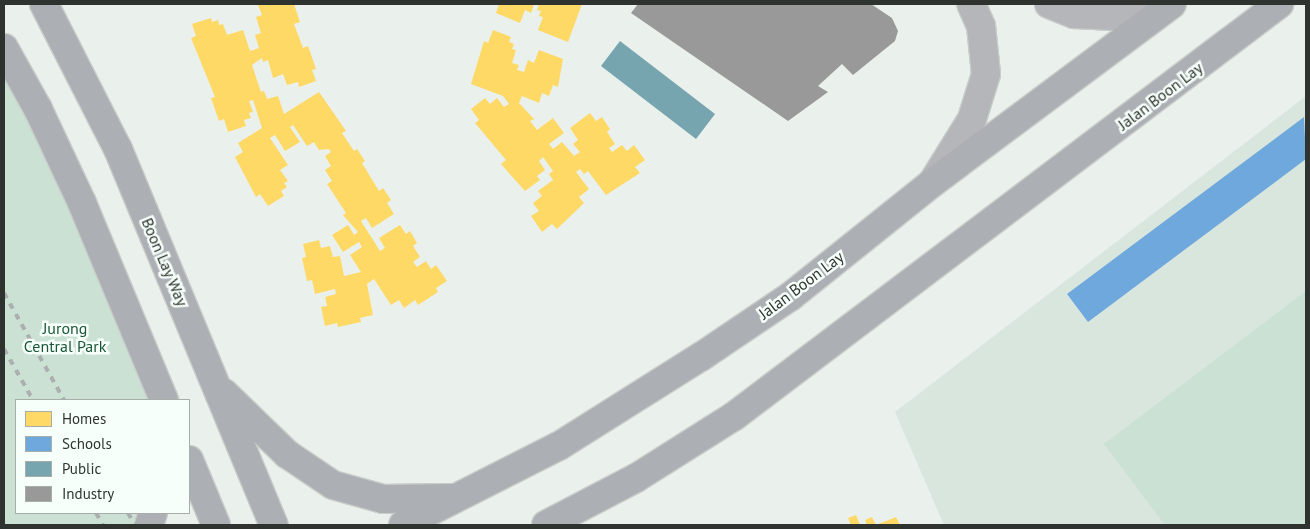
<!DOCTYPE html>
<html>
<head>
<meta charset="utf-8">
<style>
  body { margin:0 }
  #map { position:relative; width:1310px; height:529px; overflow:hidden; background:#eaf0ec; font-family:"PT Sans",sans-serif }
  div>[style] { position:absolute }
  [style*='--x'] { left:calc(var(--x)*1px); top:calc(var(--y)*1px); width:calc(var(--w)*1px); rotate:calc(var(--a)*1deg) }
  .built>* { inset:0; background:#d9e6dd }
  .green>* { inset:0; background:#cbe1d3 }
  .homes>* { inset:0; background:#ffd966 }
  .schools>* { inset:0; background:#6fa8dc }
  .public>* { inset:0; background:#76a5af }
  .industry>* { inset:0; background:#999 }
  .roads { filter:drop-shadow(1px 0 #c9cdca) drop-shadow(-1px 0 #c9cdca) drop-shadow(0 1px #c9cdca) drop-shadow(0 -1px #c9cdca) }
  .minor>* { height:28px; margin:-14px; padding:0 14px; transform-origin:14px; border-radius:14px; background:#b4b6ba }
  .major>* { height:28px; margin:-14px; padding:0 14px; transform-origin:14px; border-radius:14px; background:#acafb3 }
  .rail>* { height:4px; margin-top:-2px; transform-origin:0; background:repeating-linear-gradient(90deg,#abafaf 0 6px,transparent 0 12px) }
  span { translate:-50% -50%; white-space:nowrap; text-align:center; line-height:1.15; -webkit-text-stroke:5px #f7fffa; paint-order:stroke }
  .street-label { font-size:16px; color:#2e3330 }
  .park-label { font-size:16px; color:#1a5637 }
  .frame { position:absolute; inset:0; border:5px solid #2e3330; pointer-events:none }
  .legend { position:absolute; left:15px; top:399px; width:175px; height:115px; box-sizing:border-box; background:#f7fffa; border:1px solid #a7ada9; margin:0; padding:6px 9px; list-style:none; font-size:15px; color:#2e3330 }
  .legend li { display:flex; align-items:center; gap:10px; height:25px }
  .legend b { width:25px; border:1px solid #a7ada9 }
</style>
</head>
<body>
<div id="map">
  <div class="built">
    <div style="clip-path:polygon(1306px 96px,1306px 525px,944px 525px,895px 412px)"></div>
  </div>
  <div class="green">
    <div style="clip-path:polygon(4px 53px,159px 400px,16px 400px,16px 513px,148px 513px,144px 525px,4px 525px)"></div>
    <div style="clip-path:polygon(1306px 291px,1306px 525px,1165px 525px,1104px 444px)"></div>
  </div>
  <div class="homes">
    <div style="clip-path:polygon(294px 4px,300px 22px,294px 24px,303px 48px,308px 46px,316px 69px,312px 70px,316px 81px,299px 87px,298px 82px,287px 85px,283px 74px,273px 78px,268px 60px,263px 62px,262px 58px,252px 65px,261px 92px,264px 91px,267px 99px,278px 96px,284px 114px,319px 92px,346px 131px,342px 133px,354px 151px,357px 149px,365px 161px,362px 163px,379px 191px,383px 188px,391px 200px,387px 203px,394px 214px,372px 228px,366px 218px,361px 221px,380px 251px,385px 248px,379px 238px,400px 225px,406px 234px,410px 231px,417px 243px,413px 246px,420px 257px,413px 262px,417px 267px,426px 261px,431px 269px,436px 265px,447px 281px,436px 288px,438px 292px,418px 305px,415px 300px,404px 308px,399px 300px,391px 305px,374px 279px,367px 284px,373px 315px,360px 318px,361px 322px,338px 327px,337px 323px,325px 326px,321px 307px,327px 306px,325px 297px,336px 294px,335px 289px,315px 294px,312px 280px,307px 281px,302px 258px,306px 257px,303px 244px,319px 240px,321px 248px,330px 246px,333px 257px,340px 256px,344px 276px,361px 272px,350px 255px,362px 247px,359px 242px,343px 252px,332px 235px,348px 225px,354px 235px,358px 232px,343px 215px,346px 213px,327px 184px,332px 181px,325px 170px,331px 166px,325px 156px,331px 152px,329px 149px,319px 150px,314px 142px,307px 146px,293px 125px,290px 127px,300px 142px,285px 151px,275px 135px,270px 138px,288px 165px,280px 170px,288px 181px,284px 183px,287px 187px,281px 191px,284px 196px,268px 206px,260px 194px,256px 197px,235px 157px,243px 152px,238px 143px,262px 128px,253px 100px,249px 101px,253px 112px,249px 113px,251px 118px,244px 120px,246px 126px,228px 132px,224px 119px,219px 121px,211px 98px,215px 97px,191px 38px,196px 36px,192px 24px,211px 18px,212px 22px,218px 20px,219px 25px,223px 24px,227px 35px,243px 30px,250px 51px,259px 48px,255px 35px,261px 33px,256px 17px,262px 15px,258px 5px)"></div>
    <div style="clip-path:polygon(499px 4px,534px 4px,531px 13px,525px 10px,520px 23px,496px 13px)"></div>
    <div style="clip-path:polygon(539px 4px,582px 4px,568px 42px,538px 30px,543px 17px,539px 16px,541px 11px,537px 10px)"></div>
    <div style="clip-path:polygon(493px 30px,511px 37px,509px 42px,514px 44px,512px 49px,516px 50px,512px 63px,519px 65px,517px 70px,524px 72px,528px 60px,534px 63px,539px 50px,563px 59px,558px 87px,553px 85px,549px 96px,542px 93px,539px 103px,522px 96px,519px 103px,534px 119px,530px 121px,537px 130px,553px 118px,564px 133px,549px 144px,553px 149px,562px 142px,574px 156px,580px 152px,573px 144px,578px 140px,570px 128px,590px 113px,596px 121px,602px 117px,610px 129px,607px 132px,615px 144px,609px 148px,612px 152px,622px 145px,627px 151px,634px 145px,645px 160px,635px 167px,640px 173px,606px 195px,588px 171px,584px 174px,580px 169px,576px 172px,589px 189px,579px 197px,584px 203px,557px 229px,552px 224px,542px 232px,531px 216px,539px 211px,533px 203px,542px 196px,538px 191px,553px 180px,549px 174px,553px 171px,543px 157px,539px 161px,545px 170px,537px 176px,540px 180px,525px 191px,501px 164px,506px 160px,475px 123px,479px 120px,471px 109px,485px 98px,490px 104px,497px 98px,504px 107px,509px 104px,503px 96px,471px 84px,484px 41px,488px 43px)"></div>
    <div style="clip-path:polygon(856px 515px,860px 525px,851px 525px,848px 518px)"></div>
    <div style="clip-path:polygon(872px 517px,876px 525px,896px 517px,900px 525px,867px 525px,865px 520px)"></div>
  </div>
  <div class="schools">
    <div style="clip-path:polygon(1304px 117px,1306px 159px,1088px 322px,1067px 294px)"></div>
  </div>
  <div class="public">
    <div style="clip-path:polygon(620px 41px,715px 114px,696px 139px,601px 66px)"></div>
  </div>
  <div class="industry">
    <div style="clip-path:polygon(638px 4px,871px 4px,892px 18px,898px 31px,895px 41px,853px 75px,842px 64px,818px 86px,828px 92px,788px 121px,631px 13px)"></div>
  </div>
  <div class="roads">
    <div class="minor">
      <div style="--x:1049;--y:4;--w:27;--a:22"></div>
      <div style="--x:1074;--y:14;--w:79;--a:2.9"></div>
      <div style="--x:933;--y:182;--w:74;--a:-58.2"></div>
      <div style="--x:972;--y:119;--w:47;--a:-72.7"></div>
      <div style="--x:986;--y:74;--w:48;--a:-95.9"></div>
      <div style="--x:981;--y:26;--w:24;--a:-114"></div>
    </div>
    <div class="major">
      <div style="--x:44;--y:4;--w:163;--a:63"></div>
      <div style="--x:118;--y:149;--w:407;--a:67.5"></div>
      <div style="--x:4;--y:48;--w:70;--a:60.9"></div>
      <div style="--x:38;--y:109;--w:104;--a:64.9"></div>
      <div style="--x:82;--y:203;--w:213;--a:67.4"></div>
      <div style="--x:224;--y:393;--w:88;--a:44.1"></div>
      <div style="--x:287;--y:454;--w:55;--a:34"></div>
      <div style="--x:333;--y:485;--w:52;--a:15.6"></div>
      <div style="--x:383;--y:499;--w:67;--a:-0.9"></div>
      <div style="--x:189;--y:460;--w:70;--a:67.4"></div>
      <div style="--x:149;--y:525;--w:13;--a:-72"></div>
      <div style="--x:403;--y:525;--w:175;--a:-26.9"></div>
      <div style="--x:559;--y:446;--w:169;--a:-32.2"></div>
      <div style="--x:702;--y:356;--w:107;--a:-34"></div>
      <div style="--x:791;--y:296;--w:181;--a:-38.7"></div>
      <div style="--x:932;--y:183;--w:299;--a:-36.7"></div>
      <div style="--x:546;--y:525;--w:102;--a:-27.6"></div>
      <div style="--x:636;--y:478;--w:115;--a:-32.2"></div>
      <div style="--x:733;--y:417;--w:685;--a:-37.1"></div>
    </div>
  </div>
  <div class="rail">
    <div style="--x:4;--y:293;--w:123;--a:60.7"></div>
    <div style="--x:4;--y:349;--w:59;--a:60.4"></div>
    <div style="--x:96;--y:513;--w:14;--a:60"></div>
    <div style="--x:128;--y:513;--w:14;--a:60"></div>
  </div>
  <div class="street-label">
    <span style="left:1160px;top:96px;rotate:-37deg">Jalan Boon Lay</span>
    <span style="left:165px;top:262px;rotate:67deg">Boon Lay Way</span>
    <span style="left:801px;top:285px;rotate:-37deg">Jalan Boon Lay</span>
  </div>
  <div class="park-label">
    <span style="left:65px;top:337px">Jurong<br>Central Park</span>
  </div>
  <div class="frame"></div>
  <ul class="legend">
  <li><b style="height:14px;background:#ffd966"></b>Homes</li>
  <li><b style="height:14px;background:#6fa8dc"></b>Schools</li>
  <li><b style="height:14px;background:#76a5af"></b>Public</li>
  <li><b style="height:14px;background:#999"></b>Industry</li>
  </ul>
</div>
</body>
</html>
